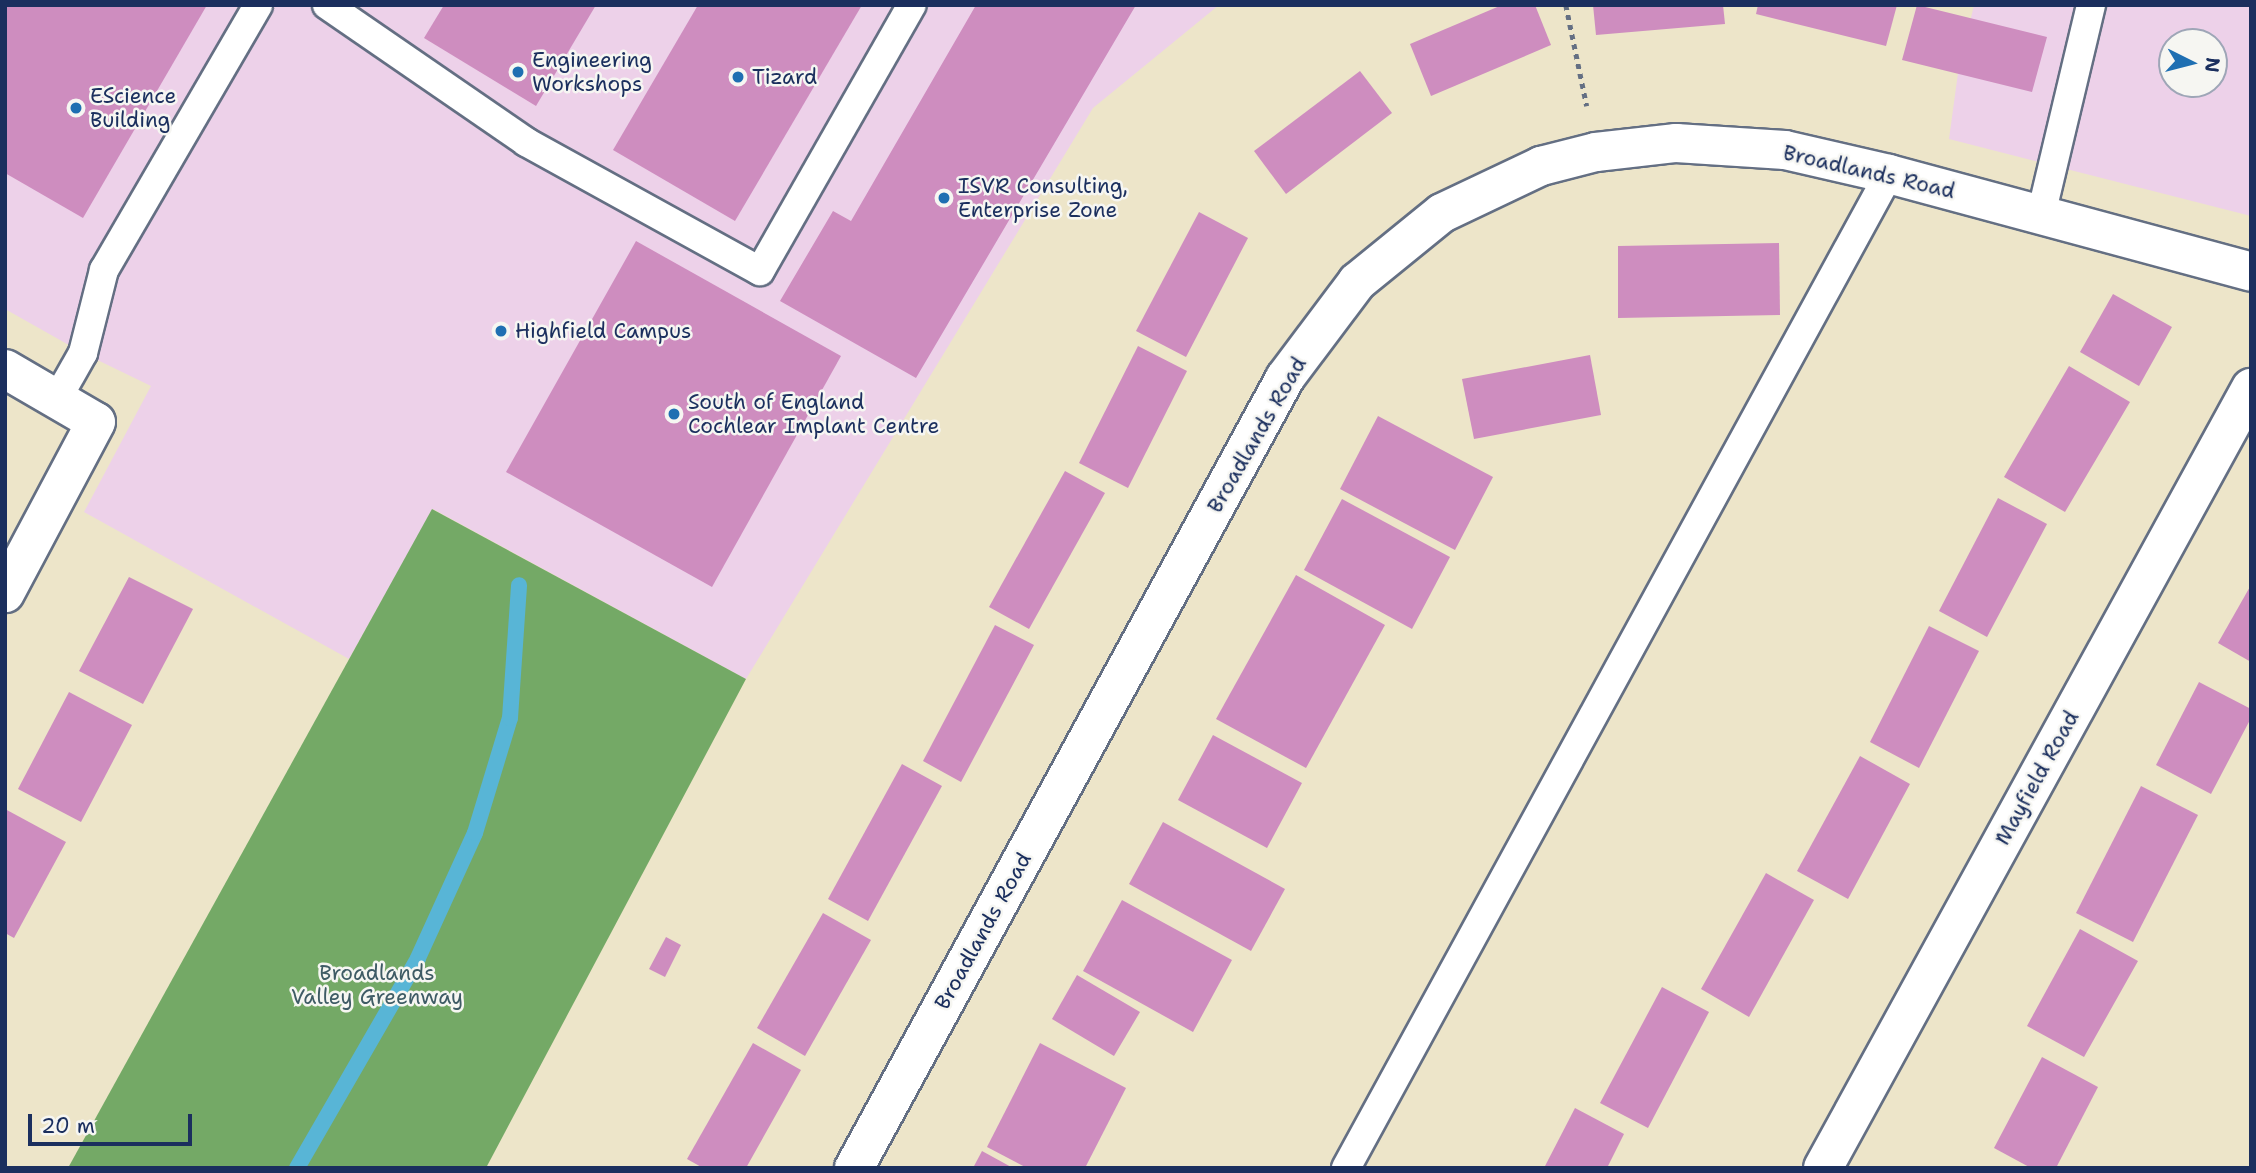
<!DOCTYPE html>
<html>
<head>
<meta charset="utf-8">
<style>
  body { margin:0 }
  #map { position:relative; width:2256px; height:1173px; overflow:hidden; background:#ede5c9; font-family:"Shantell Sans",sans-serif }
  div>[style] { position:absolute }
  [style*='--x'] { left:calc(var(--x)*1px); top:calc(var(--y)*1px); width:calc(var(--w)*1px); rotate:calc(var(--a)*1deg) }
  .built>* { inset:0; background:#edd1e9 }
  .forest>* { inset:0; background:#74a966 }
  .stream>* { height:16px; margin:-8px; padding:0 8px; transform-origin:8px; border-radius:8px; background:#58b5d6 }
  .building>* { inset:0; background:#ce8dbf }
  .path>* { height:4.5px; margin-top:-2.25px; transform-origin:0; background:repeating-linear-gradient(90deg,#646f83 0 5px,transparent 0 10px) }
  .roads { filter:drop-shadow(2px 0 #646f83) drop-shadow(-2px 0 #646f83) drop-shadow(0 2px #646f83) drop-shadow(0 -2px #646f83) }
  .service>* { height:28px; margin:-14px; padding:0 14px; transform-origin:14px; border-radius:14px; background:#fff }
  .minor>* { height:38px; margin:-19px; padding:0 19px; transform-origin:19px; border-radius:19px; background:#fff }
  .dots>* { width:19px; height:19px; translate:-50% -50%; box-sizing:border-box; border:4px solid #f6f6f2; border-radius:50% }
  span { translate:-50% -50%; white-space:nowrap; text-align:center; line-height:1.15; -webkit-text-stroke:5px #f6f6f2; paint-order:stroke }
  .poi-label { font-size:21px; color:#1b2f5e }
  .left { translate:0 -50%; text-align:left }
  .street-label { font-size:21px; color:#1b2f5e }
  .park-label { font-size:21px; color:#3e5b65 }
  .frame { position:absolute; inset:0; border:7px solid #1b2f5e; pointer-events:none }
  .north { position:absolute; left:2158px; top:28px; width:70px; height:70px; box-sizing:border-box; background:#f6f6f2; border:2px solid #9ea6b7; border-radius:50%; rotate:96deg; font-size:19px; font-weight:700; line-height:28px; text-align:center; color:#1b2f5e }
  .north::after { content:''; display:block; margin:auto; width:24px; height:32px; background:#1f6fb2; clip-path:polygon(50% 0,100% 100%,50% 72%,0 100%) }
  .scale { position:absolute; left:28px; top:1114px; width:164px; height:32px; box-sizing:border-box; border:4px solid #1b2f5e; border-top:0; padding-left:9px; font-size:21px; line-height:24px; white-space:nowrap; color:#1b2f5e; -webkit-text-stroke:5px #f6f6f2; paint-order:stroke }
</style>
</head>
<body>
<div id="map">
  <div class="built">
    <div style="clip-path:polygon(5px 5px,1219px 5px,1093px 108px,746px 679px,433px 509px,349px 659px,84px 512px,151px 386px,83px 353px,5px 309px)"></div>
    <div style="clip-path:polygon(evenodd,1974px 5px,2251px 5px,2251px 216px,1949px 139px,1958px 73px,1974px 5px,2172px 42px,2214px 42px,2214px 84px,2172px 84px,2172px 42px)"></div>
  </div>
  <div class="forest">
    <div style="clip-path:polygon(432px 509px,746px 679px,486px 1168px,68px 1168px)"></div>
  </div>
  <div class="stream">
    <div style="--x:297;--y:1168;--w:242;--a:-60"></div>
    <div style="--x:418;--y:958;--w:137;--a:-65.5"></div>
    <div style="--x:475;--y:833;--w:120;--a:-73.1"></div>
    <div style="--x:510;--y:718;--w:133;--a:-86.1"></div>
  </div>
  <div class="building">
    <div style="clip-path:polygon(5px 5px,207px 5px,83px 218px,5px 173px)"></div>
    <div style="clip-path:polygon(444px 5px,596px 5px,536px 106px,424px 38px)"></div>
    <div style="clip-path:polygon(698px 5px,862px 5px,735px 221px,613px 150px)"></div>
    <div style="clip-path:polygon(976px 5px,1136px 5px,916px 378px,780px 301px,833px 211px,851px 221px)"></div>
    <div style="clip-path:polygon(1502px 5px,1535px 5px,1551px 45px,1431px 96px,1410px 44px)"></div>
    <div style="clip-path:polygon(1593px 5px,1723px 5px,1725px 24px,1596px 35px)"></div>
    <div style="clip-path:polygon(1758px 5px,1897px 5px,1886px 46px,1756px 14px)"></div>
    <div style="clip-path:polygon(1917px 5px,2047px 37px,2032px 92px,1902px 60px)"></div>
    <div style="clip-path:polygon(1360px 71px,1392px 113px,1286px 194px,1254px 151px)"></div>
    <div style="clip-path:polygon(1199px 212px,1248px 238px,1186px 357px,1136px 331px)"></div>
    <div style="clip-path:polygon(636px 241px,841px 356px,712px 587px,506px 472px)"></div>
    <div style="clip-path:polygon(1779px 243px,1780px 315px,1618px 318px,1618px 246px)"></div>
    <div style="clip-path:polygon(2113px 294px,2172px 327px,2139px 386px,2080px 352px)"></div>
    <div style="clip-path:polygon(1138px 346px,1187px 371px,1128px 488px,1079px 463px)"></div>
    <div style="clip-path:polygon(1590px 355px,1601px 415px,1474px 439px,1462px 379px)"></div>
    <div style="clip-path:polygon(2069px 366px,2130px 402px,2065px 512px,2004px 477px)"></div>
    <div style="clip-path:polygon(1378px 416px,1493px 477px,1455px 550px,1340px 489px)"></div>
    <div style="clip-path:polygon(1065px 471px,1105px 493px,1029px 629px,989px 607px)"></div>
    <div style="clip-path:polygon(1998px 498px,2047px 524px,1987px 637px,1939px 611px)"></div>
    <div style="clip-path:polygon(1342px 499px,1450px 557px,1412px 629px,1304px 570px)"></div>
    <div style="clip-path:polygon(1296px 575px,1385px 625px,1306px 768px,1216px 719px)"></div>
    <div style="clip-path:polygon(129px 577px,193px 609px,143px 704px,79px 671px)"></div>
    <div style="clip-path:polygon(2251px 585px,2251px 662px,2218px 643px)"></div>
    <div style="clip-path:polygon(995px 625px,1034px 645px,961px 782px,923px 761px)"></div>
    <div style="clip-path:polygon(1929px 626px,1979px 651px,1919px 768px,1870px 742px)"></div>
    <div style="clip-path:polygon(2199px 682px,2251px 709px,2251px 718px,2211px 794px,2156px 765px)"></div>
    <div style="clip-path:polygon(69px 692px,132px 725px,81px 822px,18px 789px)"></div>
    <div style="clip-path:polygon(1213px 735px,1302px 783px,1267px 848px,1178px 800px)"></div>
    <div style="clip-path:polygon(1860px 756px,1910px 784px,1848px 899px,1797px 871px)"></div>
    <div style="clip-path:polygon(902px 764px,942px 786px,868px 921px,828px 899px)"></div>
    <div style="clip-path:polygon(2141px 786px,2198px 815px,2133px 942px,2076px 913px)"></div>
    <div style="clip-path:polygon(5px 809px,66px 842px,14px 938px,5px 933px)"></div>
    <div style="clip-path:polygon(1163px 822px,1285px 889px,1251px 951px,1129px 884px)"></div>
    <div style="clip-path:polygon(1766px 873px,1814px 900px,1749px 1017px,1701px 989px)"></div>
    <div style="clip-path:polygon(1122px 900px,1232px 960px,1193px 1032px,1083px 971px)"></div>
    <div style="clip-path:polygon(823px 913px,871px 940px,805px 1056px,757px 1028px)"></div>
    <div style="clip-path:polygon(2080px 929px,2138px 961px,2084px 1057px,2027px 1026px)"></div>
    <div style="clip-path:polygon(666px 937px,681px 945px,665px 977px,649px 969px)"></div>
    <div style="clip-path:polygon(1077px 975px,1140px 1012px,1114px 1056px,1052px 1019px)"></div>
    <div style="clip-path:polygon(1662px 987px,1709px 1012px,1648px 1128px,1600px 1103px)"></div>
    <div style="clip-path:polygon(753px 1043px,801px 1070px,746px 1168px,703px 1168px,687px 1159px)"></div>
    <div style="clip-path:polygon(1040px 1043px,1126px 1088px,1085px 1168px,1027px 1168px,987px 1147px)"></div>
    <div style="clip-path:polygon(2042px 1057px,2098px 1087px,2056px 1168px,2031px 1168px,1994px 1148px)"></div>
    <div style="clip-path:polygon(1575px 1108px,1624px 1134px,1607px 1168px,1544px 1168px)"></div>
    <div style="clip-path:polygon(982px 1151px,1013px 1168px,973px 1168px)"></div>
  </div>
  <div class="path">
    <div style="--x:1566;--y:5;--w:103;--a:78.3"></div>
  </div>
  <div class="roads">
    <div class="service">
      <div style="--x:327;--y:5;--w:242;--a:34.5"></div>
      <div style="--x:526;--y:142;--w:267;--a:28.9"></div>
      <div style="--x:760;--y:271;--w:306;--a:-60.3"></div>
      <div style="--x:2041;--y:215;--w:216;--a:-76.6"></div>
      <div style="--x:57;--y:399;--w:53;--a:-60.5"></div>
      <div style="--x:83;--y:353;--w:86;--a:-75.8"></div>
      <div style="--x:104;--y:270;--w:306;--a:-59.8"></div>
      <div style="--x:1346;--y:1168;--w:1133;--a:-61.35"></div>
    </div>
    <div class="minor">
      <div style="--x:5;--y:369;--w:105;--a:30.2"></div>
      <div style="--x:96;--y:422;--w:194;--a:118"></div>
      <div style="--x:854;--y:1168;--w:900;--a:-61.38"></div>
      <div style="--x:1285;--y:378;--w:120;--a:-53.1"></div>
      <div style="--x:1357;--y:282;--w:109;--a:-39.1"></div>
      <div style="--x:1442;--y:213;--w:110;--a:-25.4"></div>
      <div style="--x:1541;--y:166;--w:57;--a:-14.3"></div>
      <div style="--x:1596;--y:152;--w:81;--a:-6.4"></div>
      <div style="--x:1676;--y:143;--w:109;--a:3.7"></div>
      <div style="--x:1785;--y:150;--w:107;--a:13"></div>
      <div style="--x:1889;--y:174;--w:375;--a:15.1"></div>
      <div style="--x:1823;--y:1168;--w:890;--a:-61.25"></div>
    </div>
  </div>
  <div class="dots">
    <div style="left:518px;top:72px;background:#1f6fb2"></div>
    <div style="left:738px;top:77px;background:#1f6fb2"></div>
    <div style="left:76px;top:108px;background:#1f6fb2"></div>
    <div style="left:944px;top:198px;background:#1f6fb2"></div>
    <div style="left:501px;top:331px;background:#1f6fb2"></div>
    <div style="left:674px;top:414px;background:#1f6fb2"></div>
  </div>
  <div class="poi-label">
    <span class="left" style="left:532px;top:72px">Engineering<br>Workshops</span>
    <span class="left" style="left:752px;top:77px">Tizard</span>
    <span class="left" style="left:90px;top:108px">EScience<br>Building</span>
    <span class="left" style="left:958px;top:198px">ISVR Consulting,<br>Enterprise Zone</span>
    <span class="left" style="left:515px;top:331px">Highfield Campus</span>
    <span class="left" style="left:688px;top:414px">South of England<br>Cochlear Implant Centre</span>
  </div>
  <div class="street-label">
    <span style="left:1869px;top:172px;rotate:13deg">Broadlands Road</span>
    <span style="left:1257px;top:435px;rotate:-60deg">Broadlands Road</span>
    <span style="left:2037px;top:778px;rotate:-61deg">Mayfield Road</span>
    <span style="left:983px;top:931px;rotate:-61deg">Broadlands Road</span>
  </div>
  <div class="park-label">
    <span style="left:377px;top:985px">Broadlands<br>Valley Greenway</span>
  </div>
  <div class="frame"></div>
  <div class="north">N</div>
  <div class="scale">20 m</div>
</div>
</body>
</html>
